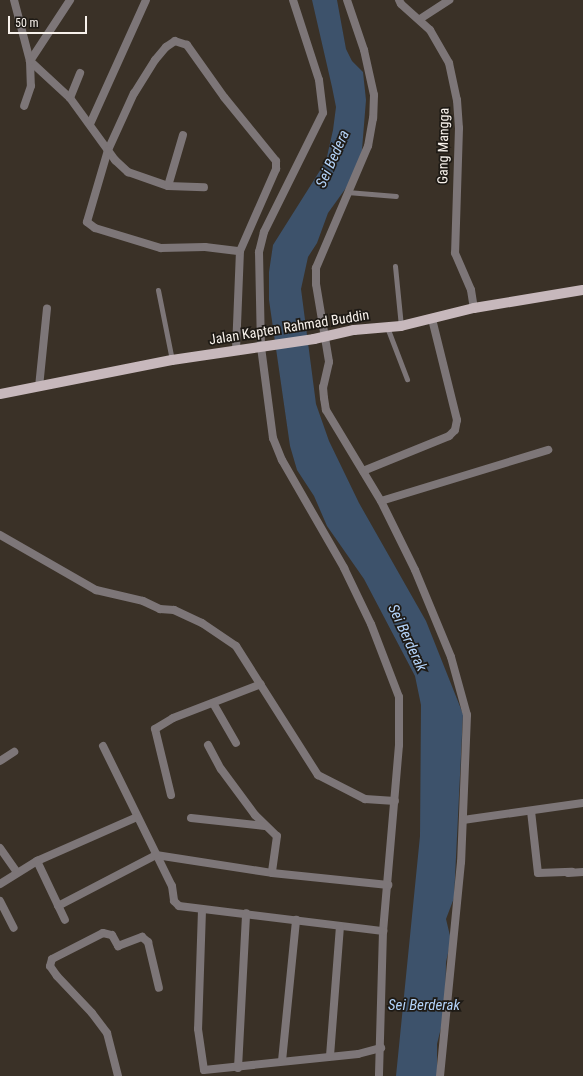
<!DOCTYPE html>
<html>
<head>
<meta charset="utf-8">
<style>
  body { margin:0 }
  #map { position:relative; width:583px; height:1076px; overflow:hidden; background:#3a3127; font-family:"Roboto Condensed",sans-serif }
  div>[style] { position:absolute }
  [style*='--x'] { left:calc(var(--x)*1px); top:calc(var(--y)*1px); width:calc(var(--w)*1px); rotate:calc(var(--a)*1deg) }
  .water>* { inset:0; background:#3d526b }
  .service>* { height:5px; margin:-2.5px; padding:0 2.5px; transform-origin:2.5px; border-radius:2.5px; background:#7d7678 }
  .minor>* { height:8px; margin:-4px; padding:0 4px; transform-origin:4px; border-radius:4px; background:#7d7678 }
  .primary>* { height:10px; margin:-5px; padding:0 5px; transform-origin:5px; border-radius:5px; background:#c7b8bc }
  span { translate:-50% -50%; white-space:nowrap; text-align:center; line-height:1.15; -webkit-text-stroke:3.5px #1e1a15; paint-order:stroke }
  .street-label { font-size:14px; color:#f7f1eb }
  .water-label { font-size:15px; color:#b3d3f9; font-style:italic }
  .scale { position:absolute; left:8px; top:16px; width:79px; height:18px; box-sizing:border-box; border:2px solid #f7f1eb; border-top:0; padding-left:5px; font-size:12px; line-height:14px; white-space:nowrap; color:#f7f1eb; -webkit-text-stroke:3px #1e1a15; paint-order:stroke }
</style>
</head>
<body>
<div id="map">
  <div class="water">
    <div style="clip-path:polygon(312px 0,337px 0,346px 49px,352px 61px,363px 72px,366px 100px,361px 162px,356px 174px,328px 213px,317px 243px,308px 257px,301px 289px,316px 404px,329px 441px,359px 503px,426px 621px,463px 714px,454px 898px,446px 919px,451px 940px,446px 962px,445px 1012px,437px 1044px,437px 1076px,396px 1076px,420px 836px,421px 705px,415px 676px,364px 579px,327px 526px,314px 496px,297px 470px,290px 446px,269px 300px,269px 272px,273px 245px,326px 161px,333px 130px,336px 107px,332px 87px)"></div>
  </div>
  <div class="service">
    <div style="--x:347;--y:192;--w:49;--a:4.7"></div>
    <div style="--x:395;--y:266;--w:60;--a:84.3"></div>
    <div style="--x:158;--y:290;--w:71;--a:78.7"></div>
    <div style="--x:387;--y:327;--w:56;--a:69"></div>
  </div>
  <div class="minor">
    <div style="--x:14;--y:0;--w:63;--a:75.3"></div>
    <div style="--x:30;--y:61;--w:25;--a:88"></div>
    <div style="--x:31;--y:86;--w:21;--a:109"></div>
    <div style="--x:293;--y:0;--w:84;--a:72"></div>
    <div style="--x:319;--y:80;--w:33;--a:83"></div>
    <div style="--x:323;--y:113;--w:133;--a:116.4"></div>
    <div style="--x:264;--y:232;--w:21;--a:104"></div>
    <div style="--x:259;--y:252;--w:95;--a:88.8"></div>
    <div style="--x:261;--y:347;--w:92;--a:82.5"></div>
    <div style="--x:273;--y:438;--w:24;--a:68"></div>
    <div style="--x:282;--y:460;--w:125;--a:60.1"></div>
    <div style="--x:344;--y:568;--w:62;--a:64.3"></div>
    <div style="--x:371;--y:624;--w:78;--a:69"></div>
    <div style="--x:399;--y:697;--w:48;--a:90"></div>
    <div style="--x:399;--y:745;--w:187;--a:94.9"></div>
    <div style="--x:383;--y:931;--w:145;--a:91.6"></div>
    <div style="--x:347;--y:0;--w:53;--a:71.2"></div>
    <div style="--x:364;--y:50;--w:46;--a:77.5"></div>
    <div style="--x:374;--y:95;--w:23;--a:92"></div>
    <div style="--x:373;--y:118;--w:28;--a:100"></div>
    <div style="--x:368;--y:146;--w:133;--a:113.1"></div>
    <div style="--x:316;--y:268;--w:16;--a:90"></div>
    <div style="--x:316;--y:284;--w:79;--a:80.5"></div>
    <div style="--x:329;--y:362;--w:26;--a:103"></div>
    <div style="--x:323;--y:387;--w:11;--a:85"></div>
    <div style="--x:324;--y:398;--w:12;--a:81"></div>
    <div style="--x:326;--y:410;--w:106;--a:58.9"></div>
    <div style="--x:381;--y:501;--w:77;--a:63.8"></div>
    <div style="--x:415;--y:570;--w:94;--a:67.5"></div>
    <div style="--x:451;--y:657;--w:60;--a:74.6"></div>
    <div style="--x:467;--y:715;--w:147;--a:92.3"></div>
    <div style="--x:461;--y:862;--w:215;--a:95.6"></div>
    <div style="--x:399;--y:0;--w:4;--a:63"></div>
    <div style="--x:401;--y:4;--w:39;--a:42"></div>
    <div style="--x:430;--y:30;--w:38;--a:60"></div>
    <div style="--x:449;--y:63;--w:38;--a:78"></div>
    <div style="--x:457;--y:100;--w:28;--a:86"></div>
    <div style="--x:459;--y:128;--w:125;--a:91.8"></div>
    <div style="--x:455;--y:253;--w:40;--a:66.6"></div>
    <div style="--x:471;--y:290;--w:18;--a:81"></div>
    <div style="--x:420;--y:19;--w:35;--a:-33"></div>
    <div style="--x:30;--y:61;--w:54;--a:42.8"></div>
    <div style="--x:70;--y:98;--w:77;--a:54"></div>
    <div style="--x:115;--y:160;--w:18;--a:43"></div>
    <div style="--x:128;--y:172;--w:42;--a:19.3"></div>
    <div style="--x:168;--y:186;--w:36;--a:2"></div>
    <div style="--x:30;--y:61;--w:73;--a:-56.7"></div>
    <div style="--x:70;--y:98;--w:27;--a:-68"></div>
    <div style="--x:90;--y:124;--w:136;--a:-65.7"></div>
    <div style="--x:168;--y:186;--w:53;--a:-73.6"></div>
    <div style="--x:236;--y:350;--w:99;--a:-87.7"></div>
    <div style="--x:240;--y:251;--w:90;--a:-66.3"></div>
    <div style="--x:276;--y:169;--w:8;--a:-90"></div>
    <div style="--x:276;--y:161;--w:82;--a:-129.1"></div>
    <div style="--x:224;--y:97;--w:64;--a:-125.4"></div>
    <div style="--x:187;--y:45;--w:13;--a:-162"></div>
    <div style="--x:175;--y:41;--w:11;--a:146"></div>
    <div style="--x:166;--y:47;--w:17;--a:130"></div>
    <div style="--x:155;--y:60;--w:39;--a:122"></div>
    <div style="--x:134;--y:93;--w:63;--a:114.5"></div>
    <div style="--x:108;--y:150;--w:75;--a:106.3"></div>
    <div style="--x:87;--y:222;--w:10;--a:37"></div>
    <div style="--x:95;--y:228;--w:69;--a:16.9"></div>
    <div style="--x:161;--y:248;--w:44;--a:-1.3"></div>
    <div style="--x:205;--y:247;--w:35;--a:7"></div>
    <div style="--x:39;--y:387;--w:79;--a:-84.2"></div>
    <div style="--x:363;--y:471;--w:93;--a:-22.1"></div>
    <div style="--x:449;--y:436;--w:8;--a:-45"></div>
    <div style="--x:455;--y:430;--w:10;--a:-79"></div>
    <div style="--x:457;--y:420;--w:104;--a:-103.9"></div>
    <div style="--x:381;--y:501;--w:175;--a:-17"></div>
    <div style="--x:0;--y:535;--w:111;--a:29.8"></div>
    <div style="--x:96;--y:590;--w:48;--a:13.2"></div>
    <div style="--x:143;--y:601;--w:19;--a:25"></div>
    <div style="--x:160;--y:609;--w:14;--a:4"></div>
    <div style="--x:174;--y:610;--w:31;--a:25"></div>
    <div style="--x:202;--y:623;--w:41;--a:34.1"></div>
    <div style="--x:236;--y:646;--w:153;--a:57.6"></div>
    <div style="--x:318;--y:775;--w:53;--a:27.1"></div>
    <div style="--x:365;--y:799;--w:30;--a:4"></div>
    <div style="--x:213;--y:703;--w:46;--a:60.1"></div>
    <div style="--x:208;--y:745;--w:27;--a:62"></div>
    <div style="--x:221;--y:769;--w:57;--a:53.5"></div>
    <div style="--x:255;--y:815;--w:30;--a:44"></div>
    <div style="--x:277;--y:836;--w:37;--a:98"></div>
    <div style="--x:103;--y:746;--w:156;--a:63.8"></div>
    <div style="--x:172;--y:886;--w:15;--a:82"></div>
    <div style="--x:174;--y:901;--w:7;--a:45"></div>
    <div style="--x:179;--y:906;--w:206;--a:7"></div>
    <div style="--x:0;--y:761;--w:17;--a:-33"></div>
    <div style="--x:171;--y:795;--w:68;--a:-103.6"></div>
    <div style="--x:155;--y:729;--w:21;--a:-31"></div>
    <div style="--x:173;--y:718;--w:94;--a:-21.1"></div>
    <div style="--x:531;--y:811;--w:62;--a:83.6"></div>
    <div style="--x:538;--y:873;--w:34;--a:-2"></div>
    <div style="--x:191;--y:818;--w:74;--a:6.2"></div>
    <div style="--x:463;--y:820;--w:121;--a:-8.1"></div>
    <div style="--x:0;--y:848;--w:29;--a:55"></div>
    <div style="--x:37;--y:861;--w:65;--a:64.6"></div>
    <div style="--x:568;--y:873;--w:15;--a:-4"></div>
    <div style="--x:0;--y:884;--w:44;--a:-31.9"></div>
    <div style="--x:37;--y:861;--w:109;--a:-23.7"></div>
    <div style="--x:0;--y:901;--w:30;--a:63"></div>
    <div style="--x:58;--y:906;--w:110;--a:-27.5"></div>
    <div style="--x:156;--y:855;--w:117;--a:8.8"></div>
    <div style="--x:272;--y:873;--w:117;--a:5.9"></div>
    <div style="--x:202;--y:910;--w:119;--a:91.9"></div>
    <div style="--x:198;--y:1029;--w:41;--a:81.7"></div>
    <div style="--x:204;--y:1070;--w:155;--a:-5.9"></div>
    <div style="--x:358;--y:1054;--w:24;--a:-15"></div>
    <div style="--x:330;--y:1056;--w:130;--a:-85.6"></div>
    <div style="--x:282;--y:1061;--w:142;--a:-84.3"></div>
    <div style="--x:238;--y:1068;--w:155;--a:-87"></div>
    <div style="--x:118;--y:1076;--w:44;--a:-104.3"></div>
    <div style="--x:107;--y:1033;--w:25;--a:-127"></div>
    <div style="--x:92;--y:1013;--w:51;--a:-133.4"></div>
    <div style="--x:57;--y:976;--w:12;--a:-125"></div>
    <div style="--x:50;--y:966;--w:7;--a:-74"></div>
    <div style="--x:52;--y:959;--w:57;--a:-27"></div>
    <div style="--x:103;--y:933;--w:9;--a:13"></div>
    <div style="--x:112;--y:935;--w:13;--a:61"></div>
    <div style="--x:118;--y:946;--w:26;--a:-21"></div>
    <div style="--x:142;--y:937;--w:8;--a:40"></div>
    <div style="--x:148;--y:942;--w:47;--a:76.6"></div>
  </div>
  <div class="primary">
    <div style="--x:0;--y:394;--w:175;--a:-11.2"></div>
    <div style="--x:172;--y:360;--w:144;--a:-8.4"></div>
    <div style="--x:314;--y:339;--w:41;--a:-12.7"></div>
    <div style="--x:354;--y:330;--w:47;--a:-4.9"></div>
    <div style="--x:401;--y:326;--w:75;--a:-13.9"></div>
    <div style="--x:474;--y:308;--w:110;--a:-9.4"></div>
  </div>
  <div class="street-label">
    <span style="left:443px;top:146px;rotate:-89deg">Gang Mangga</span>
    <span style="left:289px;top:327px;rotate:-9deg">Jalan Kapten Rahmad Buddin</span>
  </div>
  <div class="water-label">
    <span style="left:333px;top:159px;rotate:-66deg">Sei Bedera</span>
    <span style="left:407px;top:638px;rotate:65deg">Sei Berderak</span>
    <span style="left:424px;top:1006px">Sei Berderak</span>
  </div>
  <div class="scale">50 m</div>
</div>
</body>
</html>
